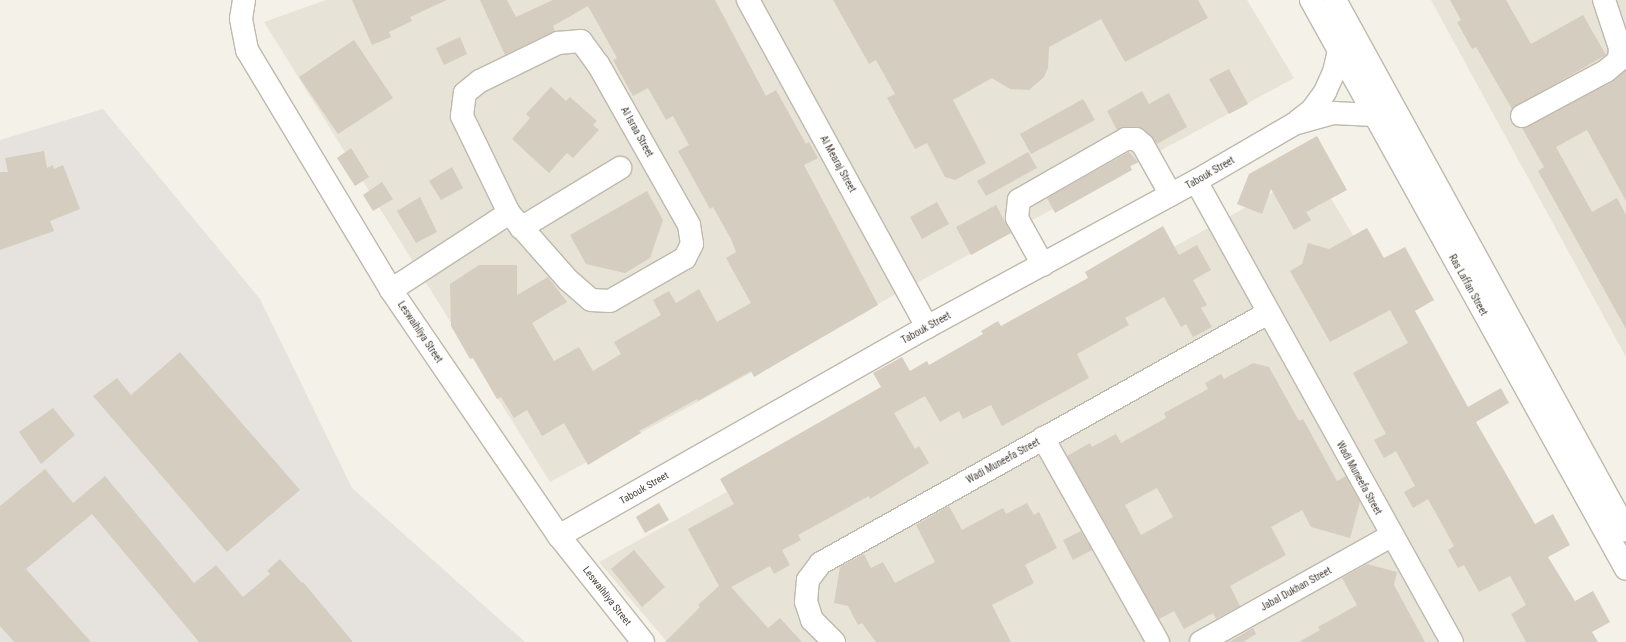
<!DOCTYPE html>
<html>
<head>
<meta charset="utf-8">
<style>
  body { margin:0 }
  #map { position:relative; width:1626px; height:642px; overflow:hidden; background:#f4f1e9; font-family:"Roboto Condensed",sans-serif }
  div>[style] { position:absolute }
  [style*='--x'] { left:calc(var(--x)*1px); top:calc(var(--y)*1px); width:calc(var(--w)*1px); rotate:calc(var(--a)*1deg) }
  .residential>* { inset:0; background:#e7e3d7 }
  .industrial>* { inset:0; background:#e6e3de }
  .building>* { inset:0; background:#d5cdbf }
  .roads { filter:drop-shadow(1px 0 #bfb9ac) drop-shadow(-1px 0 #bfb9ac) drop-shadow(0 1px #bfb9ac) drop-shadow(0 -1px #bfb9ac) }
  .minor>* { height:22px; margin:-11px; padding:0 11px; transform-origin:11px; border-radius:11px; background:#fff }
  span { translate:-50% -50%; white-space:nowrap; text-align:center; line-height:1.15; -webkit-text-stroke:3px #fff; paint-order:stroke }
  .street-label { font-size:10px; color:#474138 }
</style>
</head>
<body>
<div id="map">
  <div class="residential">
    <div style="clip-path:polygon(326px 0,1247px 0,1294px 78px,550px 482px,264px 22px)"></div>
    <div style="clip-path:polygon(1431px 0,1626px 0,1626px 357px)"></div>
    <div style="clip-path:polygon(1314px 170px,1596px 642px,667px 642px,599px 562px)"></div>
  </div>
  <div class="industrial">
    <div style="clip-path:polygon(103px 109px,260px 299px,352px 488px,525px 642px,0 642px,0 140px)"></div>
  </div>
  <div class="building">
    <div style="clip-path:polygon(352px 0,447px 0,410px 17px,412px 21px,389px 32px,391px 37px,372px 45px)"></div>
    <div style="clip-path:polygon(480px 0,507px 0,516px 17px,553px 0,715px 0,766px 96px,776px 90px,806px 144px,809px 142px,818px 158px,804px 165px,878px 305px,754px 377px,751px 371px,698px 401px,697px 399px,639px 431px,641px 433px,588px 465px,564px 423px,542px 436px,527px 410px,514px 418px,501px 397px,497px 399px,473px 358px,470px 359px,451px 326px,450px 284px,479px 265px,517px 265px,517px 295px,548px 277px,567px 302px,532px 323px,554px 361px,579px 347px,593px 371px,621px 354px,614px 342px,661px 315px,653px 300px,669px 291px,676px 303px,699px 289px,717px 322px,751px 303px,726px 258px,736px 252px,731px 239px,713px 207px,710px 209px,678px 151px,689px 145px,673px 116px,666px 120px,648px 88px,633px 96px,613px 60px,617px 58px,588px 6px,553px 26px,555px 31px,505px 55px)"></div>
    <div style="clip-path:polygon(833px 0,1198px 0,1208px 18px,1125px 62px,1101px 19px,1049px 47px,1048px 68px,1044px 77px,1029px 90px,1010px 89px,992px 78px,953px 100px,986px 163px,955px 180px,945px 177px,927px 143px,915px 149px,887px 98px,895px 94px,876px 60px,869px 64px)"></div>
    <div style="clip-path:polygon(1450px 0,1506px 0,1531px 44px,1583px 15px,1606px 55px,1512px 109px,1476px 47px,1472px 49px,1457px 22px,1461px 20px)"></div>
    <div style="clip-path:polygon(460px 37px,467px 54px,444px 65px,436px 48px)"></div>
    <div style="clip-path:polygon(354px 40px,393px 98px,338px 134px,299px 77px)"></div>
    <div style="clip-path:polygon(1229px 69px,1248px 104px,1229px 114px,1209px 79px)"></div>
    <div style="clip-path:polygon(1626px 70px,1626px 201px,1587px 130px,1556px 147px,1592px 212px,1617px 198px,1626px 215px,1626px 329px,1538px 171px,1544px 167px,1522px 128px,1612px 82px)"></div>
    <div style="clip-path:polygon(551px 87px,566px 101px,570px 97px,597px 121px,593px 125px,599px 130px,573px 158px,567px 153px,549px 173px,512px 139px,530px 118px,526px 114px)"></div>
    <div style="clip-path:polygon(1142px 91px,1149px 104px,1169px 93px,1187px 127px,1157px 144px,1144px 130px,1137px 127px,1117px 130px,1107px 111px)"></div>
    <div style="clip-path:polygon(1083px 99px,1095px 120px,1031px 154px,1020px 134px)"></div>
    <div style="clip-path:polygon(1317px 136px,1347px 190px,1306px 212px,1311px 220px,1294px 230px,1271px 189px,1262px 214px,1237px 204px,1249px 174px)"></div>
    <div style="clip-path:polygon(351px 148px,369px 177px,355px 186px,337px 158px)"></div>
    <div style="clip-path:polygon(44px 151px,47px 168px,53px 165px,54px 169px,63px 165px,80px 209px,50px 221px,54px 231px,0 250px,0 172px,8px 172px,5px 158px)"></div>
    <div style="clip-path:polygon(1028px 152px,1037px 168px,986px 196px,977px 181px)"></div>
    <div style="clip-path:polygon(1129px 152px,1138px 162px,1130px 166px,1132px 170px,1055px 213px,1047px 198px)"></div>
    <div style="clip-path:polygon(452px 167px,463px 188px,441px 200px,429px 181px)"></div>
    <div style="clip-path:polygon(382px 182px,393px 199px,373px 211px,363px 195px)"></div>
    <div style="clip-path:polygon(647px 191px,663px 220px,650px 258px,625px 273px,586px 264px,570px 235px)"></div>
    <div style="clip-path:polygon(420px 197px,437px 232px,416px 243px,397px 211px)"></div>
    <div style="clip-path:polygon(937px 202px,949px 224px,922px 239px,910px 217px)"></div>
    <div style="clip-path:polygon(996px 205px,1011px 233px,971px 255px,956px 227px)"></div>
    <div style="clip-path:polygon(1163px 226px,1179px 255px,1197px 245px,1211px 270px,1193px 280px,1207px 305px,1201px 308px,1212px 327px,1193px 337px,1186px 324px,1181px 327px,1164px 297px,1125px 318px,1129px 325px,1077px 354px,1089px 378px,1002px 426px,991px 405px,963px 419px,959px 411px,940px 422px,925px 396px,894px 413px,915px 449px,919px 446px,929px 463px,870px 499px,869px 496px,798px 535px,801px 540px,782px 550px,790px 565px,774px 574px,770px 566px,731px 587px,768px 628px,780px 618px,802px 642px,665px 642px,700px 607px,698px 605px,719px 586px,688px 529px,734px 504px,720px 479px,881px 387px,873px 373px,902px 357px,910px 371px,927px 361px,929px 365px,983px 334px,981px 331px,998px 321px,1001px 326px,1088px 278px,1085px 272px)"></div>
    <div style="clip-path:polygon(1367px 228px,1384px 258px,1405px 247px,1434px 300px,1415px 311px,1468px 407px,1501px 388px,1509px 403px,1476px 422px,1535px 524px,1553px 514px,1570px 545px,1548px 557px,1575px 601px,1593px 591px,1610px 622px,1592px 632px,1598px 642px,1526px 642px,1511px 614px,1526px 605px,1510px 576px,1479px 592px,1464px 565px,1458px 568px,1448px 550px,1454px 546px,1428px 499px,1413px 508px,1404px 492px,1415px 486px,1396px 451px,1384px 458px,1374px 440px,1386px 434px,1353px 373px,1408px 343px,1390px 310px,1330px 342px,1290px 271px,1302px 264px,1308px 243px,1329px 249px)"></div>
    <div style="clip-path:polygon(180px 352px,300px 490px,227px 552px,93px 396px,117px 378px,131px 395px)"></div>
    <div style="clip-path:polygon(evenodd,1253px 363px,1269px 367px,1299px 421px,1303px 419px,1337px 481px,1346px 476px,1360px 502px,1350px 538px,1311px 527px,1302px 510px,1271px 527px,1286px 555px,1230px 586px,1240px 606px,1216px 619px,1213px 613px,1184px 629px,1174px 611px,1159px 619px,1067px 456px,1090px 443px,1092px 447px,1116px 434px,1121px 443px,1166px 418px,1164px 413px,1208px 389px,1205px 383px,1221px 374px,1224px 379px,1253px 363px,1157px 488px,1173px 517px,1141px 535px,1125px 505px,1157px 488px)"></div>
    <div style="clip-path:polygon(53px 408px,75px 435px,41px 464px,19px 432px)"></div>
    <div style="clip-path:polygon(45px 469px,73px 503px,105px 476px,194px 583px,216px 565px,243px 597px,270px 574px,267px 571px,280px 559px,302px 583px,303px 582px,353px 642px,199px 642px,92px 514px,26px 569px,91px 642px,14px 642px,0 626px,0 506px)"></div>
    <div style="clip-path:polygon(659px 503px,669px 520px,645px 533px,636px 517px)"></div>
    <div style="clip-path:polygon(1027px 503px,1034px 515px,1039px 512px,1057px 548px,1025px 565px,1034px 583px,992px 605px,1011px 642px,876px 642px,862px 623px,858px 625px,848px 606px,834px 603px,840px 567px,864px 554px,871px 568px,883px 562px,895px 583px,935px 562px,916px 525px,949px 506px,962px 530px,1003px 508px,1006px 514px)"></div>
    <div style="clip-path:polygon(1081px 531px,1092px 550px,1073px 560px,1063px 540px)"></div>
    <div style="clip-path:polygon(634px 550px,665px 587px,642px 607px,611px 569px)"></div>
    <div style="clip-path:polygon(1367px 564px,1397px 572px,1394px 585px,1425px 642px,1299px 642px,1320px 630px,1318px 627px,1357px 605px,1342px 578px)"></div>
    <div style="clip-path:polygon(1253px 628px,1256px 634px,1243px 642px,1229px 642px)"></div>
  </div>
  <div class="roads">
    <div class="minor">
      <div style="--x:244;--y:0;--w:19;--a:99"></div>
      <div style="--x:241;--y:19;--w:32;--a:79"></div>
      <div style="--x:247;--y:50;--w:280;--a:59"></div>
      <div style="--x:391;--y:290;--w:298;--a:55.7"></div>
      <div style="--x:559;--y:536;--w:135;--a:51.6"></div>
      <div style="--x:748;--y:0;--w:373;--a:61.3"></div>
      <div style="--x:1311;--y:0;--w:650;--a:61.03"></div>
      <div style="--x:1335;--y:0;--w:605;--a:61.23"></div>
      <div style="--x:1522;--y:116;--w:95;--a:-28.2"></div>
      <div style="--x:1606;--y:71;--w:17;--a:-40"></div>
      <div style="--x:1619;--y:60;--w:12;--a:-85"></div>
      <div style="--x:1620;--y:48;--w:51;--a:-108.4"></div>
      <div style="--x:1298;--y:121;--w:18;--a:-38"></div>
      <div style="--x:1312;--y:110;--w:22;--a:-54"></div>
      <div style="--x:1325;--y:92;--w:22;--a:-66"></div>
      <div style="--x:1334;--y:72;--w:23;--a:-77"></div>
      <div style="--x:1196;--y:181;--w:527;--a:60.96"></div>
      <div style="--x:521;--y:228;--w:116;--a:-31.2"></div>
      <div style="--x:1043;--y:265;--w:54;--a:-119"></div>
      <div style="--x:1017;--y:218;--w:18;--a:-84"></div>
      <div style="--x:1019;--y:200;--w:123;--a:-29.7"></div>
      <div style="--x:1126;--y:139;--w:10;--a:0"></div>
      <div style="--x:1136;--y:139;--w:9;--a:41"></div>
      <div style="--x:1143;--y:145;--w:57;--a:60.8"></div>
      <div style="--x:391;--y:290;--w:141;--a:-33.1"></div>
      <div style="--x:509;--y:213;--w:108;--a:-115.9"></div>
      <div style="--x:462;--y:116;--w:23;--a:-83"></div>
      <div style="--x:465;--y:93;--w:19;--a:-39"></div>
      <div style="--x:480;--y:81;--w:87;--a:-26"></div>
      <div style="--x:558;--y:43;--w:23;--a:-5"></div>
      <div style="--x:581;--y:41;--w:29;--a:54"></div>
      <div style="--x:598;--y:64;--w:185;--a:60.5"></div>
      <div style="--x:689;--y:225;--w:19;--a:81"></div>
      <div style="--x:692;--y:244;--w:16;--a:117"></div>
      <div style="--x:685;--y:258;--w:86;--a:150.2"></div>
      <div style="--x:610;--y:301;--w:19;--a:-177"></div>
      <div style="--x:591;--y:300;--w:30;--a:-139"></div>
      <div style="--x:568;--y:280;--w:89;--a:-131.4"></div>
      <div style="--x:1043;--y:438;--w:234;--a:60.6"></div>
      <div style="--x:559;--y:536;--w:423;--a:-29.6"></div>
      <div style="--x:927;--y:327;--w:306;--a:-28.5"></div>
      <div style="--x:1196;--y:181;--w:113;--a:-30.2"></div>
      <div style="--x:1294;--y:124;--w:41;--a:-15.8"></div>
      <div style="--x:1333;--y:113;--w:41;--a:2.8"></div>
      <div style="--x:834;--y:642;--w:31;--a:-135"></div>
      <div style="--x:812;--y:620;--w:19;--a:-108"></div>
      <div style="--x:806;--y:602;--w:22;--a:-85"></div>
      <div style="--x:808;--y:580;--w:21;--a:-53"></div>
      <div style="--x:821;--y:563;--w:512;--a:-29.22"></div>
      <div style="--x:1201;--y:642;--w:218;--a:-29.2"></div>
    </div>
  </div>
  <div class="street-label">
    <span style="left:637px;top:132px;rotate:61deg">Al Israa Street</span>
    <span style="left:838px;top:164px;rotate:61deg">Al Mearaj Street</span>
    <span style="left:1210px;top:173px;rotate:-30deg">Tabouk Street</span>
    <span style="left:1468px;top:285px;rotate:61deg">Ras Laffan Street</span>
    <span style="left:926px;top:328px;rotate:-29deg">Tabouk Street</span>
    <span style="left:420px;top:332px;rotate:56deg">Leswaihliya Street</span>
    <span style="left:1003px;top:461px;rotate:-29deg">Wadi Muneefa Street</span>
    <span style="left:1359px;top:478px;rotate:61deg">Wadi Muneefa Street</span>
    <span style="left:644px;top:488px;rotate:-30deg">Tabouk Street</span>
    <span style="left:1296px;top:589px;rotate:-29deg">Jabal Dukhan Street</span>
    <span style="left:607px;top:596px;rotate:52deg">Leswaihliya Street</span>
  </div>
</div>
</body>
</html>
